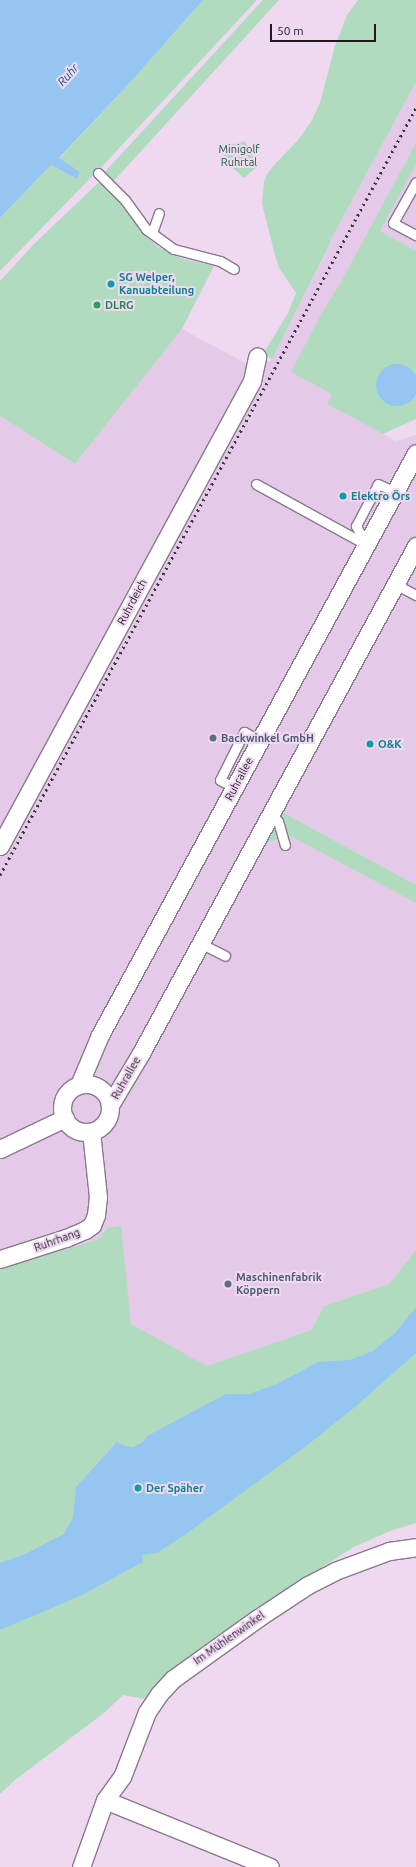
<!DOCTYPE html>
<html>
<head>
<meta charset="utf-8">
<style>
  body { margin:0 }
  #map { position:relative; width:416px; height:1867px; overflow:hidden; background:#eed9f1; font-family:Ubuntu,sans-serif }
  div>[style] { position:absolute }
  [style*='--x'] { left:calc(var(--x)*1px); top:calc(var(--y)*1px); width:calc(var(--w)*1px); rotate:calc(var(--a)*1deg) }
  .built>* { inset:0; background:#e4cae8 }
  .green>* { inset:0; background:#b1dbbf }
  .water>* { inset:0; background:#94c6f1 }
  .round { border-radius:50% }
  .roads { filter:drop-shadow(1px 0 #8a788d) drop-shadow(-1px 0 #8a788d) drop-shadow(0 1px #8a788d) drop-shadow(0 -1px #8a788d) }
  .lane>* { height:9px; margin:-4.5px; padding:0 4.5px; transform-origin:4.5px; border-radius:4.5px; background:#fff }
  .street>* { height:17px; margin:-8.5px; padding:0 8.5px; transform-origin:8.5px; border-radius:8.5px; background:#fff }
  .street>.ring { margin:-8.5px; padding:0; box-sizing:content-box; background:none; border:17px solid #fff; border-radius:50% }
  .rail>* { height:3px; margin-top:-1.5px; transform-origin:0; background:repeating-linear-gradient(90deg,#403641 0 2px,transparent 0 6px) }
  .dots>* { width:11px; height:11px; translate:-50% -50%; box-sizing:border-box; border:2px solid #eed9f1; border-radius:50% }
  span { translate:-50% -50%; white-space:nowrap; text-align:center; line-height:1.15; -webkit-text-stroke:4px #eed9f1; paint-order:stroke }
  .park-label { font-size:11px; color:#1a5c39 }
  .culture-label { font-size:11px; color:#0d838f; font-weight:700 }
  .left { translate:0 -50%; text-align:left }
  .leisure-label { font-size:11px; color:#27864d; font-weight:700 }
  .street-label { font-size:11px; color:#211922 }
  .service-label { font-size:11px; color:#4e5e75; font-weight:700 }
  .water-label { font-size:12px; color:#1d537c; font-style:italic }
  .scale { position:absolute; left:270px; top:24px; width:106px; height:18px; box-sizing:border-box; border:2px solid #211922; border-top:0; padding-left:5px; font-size:12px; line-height:14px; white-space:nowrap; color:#211922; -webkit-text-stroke:3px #eed9f1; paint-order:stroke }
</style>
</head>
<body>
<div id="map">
  <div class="built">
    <div style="clip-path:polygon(416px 82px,416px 311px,332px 395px,327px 404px,396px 441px,416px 435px,416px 885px,282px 812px,272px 842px,289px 836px,294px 838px,416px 903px,416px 1250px,389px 1284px,324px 1306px,311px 1330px,207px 1366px,0 1514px,0 416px,75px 464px,182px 329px,247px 364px,271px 361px,331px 243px,330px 241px)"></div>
  </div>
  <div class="green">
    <div style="clip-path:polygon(203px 0,257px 0,109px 159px,0 271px,0 218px,51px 165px,77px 179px,80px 172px,59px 159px,127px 86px)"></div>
    <div style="clip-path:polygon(263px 0,279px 0,112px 183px,103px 174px)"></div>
    <div style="clip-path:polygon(358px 0,416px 0,416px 82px,330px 241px,331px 242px,272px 359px,263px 354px,288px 313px,296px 293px,279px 268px,275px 255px,262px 204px,264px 182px,267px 174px,275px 164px,299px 139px,312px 120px,320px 103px,335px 46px,347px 15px)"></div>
    <div style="clip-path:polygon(245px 141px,258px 166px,244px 178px,224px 160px,223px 147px)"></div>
    <div style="clip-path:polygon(416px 143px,416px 164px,380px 231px,416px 251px,416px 419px,383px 434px,327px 404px,332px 394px,291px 372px,320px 316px,342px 280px)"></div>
    <div style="clip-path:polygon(99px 182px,119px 201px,143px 234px,158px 247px,183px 259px,214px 266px,182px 329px,75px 464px,0 416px,0 281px,34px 244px)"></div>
    <div style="clip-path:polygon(282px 812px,416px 885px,416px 903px,294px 838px,289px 836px,266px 843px)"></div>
    <div style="clip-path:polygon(121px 1226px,131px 1324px,207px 1366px,311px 1330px,324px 1306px,389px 1284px,416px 1250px,416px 1523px,390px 1531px,354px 1547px,255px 1609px,144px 1699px,123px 1695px,104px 1713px,15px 1780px,0 1794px,0 1268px,91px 1242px,99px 1238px,108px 1228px)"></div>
  </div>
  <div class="water">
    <div style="clip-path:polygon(0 0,203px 0,127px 86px,59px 158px,80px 172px,77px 179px,51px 165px,0 218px)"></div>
    <div class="round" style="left:376px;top:364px;width:42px;height:42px"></div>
    <div style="clip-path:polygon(416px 1307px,416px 1353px,355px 1407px,305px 1447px,186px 1534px,157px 1553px,142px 1555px,143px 1562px,82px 1595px,0 1630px,0 1563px,25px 1554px,64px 1534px,73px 1518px,76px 1487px,117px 1442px,125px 1446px,133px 1447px,143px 1442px,147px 1436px,226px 1394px,250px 1394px,277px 1384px,318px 1362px,350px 1360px,373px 1351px,395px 1333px)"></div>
  </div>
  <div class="roads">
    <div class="lane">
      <div style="--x:98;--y:173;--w:38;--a:45"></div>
      <div style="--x:125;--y:200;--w:36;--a:54"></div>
      <div style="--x:146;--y:229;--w:34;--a:36"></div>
      <div style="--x:174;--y:249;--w:48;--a:14.6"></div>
      <div style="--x:220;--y:261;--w:16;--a:30"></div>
      <div style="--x:416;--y:182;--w:47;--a:119.3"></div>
      <div style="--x:393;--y:223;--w:26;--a:28"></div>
      <div style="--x:152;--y:233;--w:21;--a:-71"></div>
      <div style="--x:256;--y:484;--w:127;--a:28.8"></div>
      <div style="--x:366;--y:544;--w:21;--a:-119"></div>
      <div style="--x:356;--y:526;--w:47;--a:-62.4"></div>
      <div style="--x:378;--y:484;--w:19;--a:25"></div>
      <div style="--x:395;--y:584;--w:24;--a:28"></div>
      <div style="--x:235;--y:788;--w:17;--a:-152"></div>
      <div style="--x:220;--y:780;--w:54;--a:-63.4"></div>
      <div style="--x:244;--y:732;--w:18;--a:29"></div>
      <div style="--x:269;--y:816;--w:10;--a:29"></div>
      <div style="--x:278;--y:821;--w:25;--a:74"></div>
      <div style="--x:200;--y:943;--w:28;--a:27"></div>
    </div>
    <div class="street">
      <div style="--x:0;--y:846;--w:529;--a:-61.55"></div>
      <div style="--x:252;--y:381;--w:25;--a:-78"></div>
      <div class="ring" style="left:62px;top:1084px;width:31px;height:31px"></div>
      <div style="--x:79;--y:1085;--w:54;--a:-67.2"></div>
      <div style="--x:100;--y:1035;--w:662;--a:-61.5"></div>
      <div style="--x:110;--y:1105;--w:61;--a:-59.2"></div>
      <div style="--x:141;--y:1053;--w:577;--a:-61.52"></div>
      <div style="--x:0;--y:1149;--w:72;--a:-25.5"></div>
      <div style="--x:0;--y:1259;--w:69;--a:-17.7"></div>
      <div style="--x:66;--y:1238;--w:21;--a:-23"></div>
      <div style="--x:85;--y:1230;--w:9;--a:-36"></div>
      <div style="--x:92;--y:1225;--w:11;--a:-68"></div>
      <div style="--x:96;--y:1215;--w:18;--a:-84"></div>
      <div style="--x:98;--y:1197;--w:65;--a:-96.1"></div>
      <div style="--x:105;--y:1800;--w:178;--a:22.1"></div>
      <div style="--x:81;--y:1867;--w:71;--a:-70.3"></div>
      <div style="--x:105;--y:1800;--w:29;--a:-54"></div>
      <div style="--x:122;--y:1777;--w:70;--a:-69"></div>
      <div style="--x:147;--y:1712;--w:22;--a:-56"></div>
      <div style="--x:159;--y:1694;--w:21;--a:-47"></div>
      <div style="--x:173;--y:1679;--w:105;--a:-35.7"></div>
      <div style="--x:258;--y:1618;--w:60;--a:-33.4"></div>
      <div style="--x:308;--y:1585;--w:30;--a:-27"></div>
      <div style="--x:335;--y:1571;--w:58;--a:-20.3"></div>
      <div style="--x:389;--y:1551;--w:27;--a:-8"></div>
    </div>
  </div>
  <div class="rail">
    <div style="--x:0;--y:875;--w:873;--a:-61.53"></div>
  </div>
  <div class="dots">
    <div style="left:111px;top:284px;background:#0f9aa8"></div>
    <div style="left:97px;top:305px;background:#2e9e5b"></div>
    <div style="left:343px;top:496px;background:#0f9aa8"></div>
    <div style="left:213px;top:738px;background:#5c6f8a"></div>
    <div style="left:370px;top:744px;background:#0f9aa8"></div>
    <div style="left:228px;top:1284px;background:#5c6f8a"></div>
    <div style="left:138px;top:1488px;background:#0f9aa8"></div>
  </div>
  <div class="park-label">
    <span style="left:239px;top:156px">Minigolf<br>Ruhrtal</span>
  </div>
  <div class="culture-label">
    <span class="left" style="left:119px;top:284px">SG Welper,<br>Kanuabteilung</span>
    <span class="left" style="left:351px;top:496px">Elektro Örs</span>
    <span class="left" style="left:378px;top:744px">O&amp;K</span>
    <span class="left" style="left:146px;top:1488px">Der Späher</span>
  </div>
  <div class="leisure-label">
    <span class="left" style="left:105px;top:305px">DLRG</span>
  </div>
  <div class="street-label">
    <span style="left:132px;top:602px;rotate:-62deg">Ruhrdeich</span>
    <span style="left:239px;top:779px;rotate:-62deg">Ruhrallee</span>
    <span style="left:126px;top:1078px;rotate:-60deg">Ruhrallee</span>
    <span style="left:57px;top:1240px;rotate:-20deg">Ruhrhang</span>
    <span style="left:229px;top:1638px;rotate:-35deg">Im Mühlenwinkel</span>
  </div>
  <div class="service-label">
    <span class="left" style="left:221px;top:738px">Backwinkel GmbH</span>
    <span class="left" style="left:236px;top:1284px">Maschinenfabrik<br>Köppern</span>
  </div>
  <div class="water-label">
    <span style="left:68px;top:75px;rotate:-48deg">Ruhr</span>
  </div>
  <div class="scale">50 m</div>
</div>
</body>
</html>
